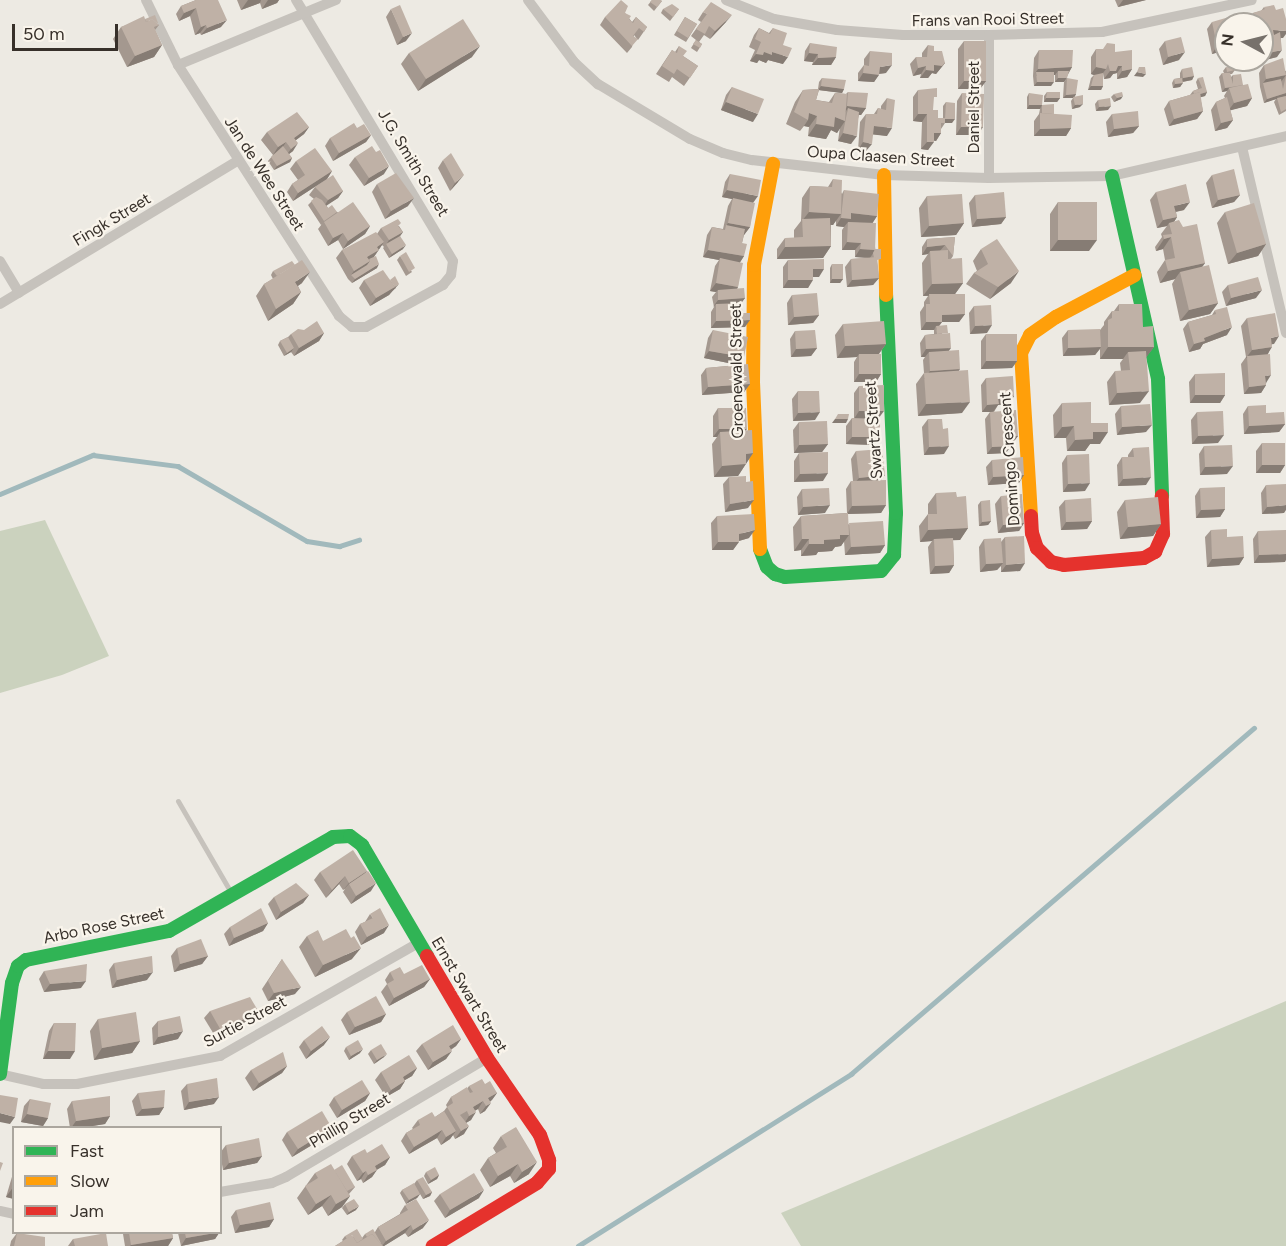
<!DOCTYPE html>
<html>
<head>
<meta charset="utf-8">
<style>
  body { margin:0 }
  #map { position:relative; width:1286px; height:1246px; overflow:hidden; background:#edeae3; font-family:Figtree,sans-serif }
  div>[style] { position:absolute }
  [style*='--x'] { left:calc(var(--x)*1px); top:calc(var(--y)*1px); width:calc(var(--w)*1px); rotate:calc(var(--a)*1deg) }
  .green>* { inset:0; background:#cbd2be }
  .stream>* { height:4.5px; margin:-2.25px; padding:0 2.25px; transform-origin:2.25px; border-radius:2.25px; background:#a1b9bc }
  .lane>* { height:5px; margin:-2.5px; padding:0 2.5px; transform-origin:2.5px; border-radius:2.5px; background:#c6c2bc }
  .street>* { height:10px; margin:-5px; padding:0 5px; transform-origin:5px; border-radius:5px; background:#c6c2bc }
  .fast>* { height:14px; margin:-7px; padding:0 7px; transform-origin:7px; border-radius:7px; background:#30b455 }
  .slow>* { height:14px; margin:-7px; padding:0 7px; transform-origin:7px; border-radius:7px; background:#ff9f0a }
  .jam>* { height:14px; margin:-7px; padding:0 7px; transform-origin:7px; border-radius:7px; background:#e5322d }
  .wall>* { inset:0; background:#a4988f }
  .shaded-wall>* { inset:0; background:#867c74 }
  .building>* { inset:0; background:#bfb1a6 }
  span { translate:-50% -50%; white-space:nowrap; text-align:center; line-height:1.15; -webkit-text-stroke:4.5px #f9f4eb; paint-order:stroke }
  .street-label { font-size:16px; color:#37302a }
  .legend { position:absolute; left:12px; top:1126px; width:210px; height:108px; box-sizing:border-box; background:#f9f4eb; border:2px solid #aba69e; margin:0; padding:8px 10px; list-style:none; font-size:18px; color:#37302a }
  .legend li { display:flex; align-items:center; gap:12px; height:30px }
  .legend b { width:30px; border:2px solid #aba69e }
  .north { position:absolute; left:1214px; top:12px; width:60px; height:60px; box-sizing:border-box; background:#f9f4eb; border:2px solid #aba69e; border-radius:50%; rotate:277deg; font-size:16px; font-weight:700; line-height:24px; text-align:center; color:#37302a }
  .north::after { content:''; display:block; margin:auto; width:21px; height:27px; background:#77716b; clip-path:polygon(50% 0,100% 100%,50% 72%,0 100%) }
  .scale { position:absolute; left:12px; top:24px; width:106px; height:27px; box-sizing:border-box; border:3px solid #37302a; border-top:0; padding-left:8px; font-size:18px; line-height:21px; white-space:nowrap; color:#37302a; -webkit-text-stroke:4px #f9f4eb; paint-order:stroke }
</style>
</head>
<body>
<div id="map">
  <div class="green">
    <div style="clip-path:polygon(45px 520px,109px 656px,62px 675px,0 693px,0 531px)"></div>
    <div style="clip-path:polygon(1286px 1001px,1286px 1246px,801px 1246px,781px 1213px)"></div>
  </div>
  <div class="stream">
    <div style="--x:0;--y:494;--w:101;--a:-22.8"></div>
    <div style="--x:93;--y:455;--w:86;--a:7.4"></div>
    <div style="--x:178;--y:466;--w:149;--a:30.2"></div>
    <div style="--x:307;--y:541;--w:33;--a:9"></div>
    <div style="--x:340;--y:546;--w:20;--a:-18"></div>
    <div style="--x:578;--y:1246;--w:323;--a:-32.2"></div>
    <div style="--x:851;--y:1074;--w:531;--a:-40.65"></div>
  </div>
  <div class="lane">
    <div style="--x:178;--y:801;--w:108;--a:59.9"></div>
  </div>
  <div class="street">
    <div style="--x:146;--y:0;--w:72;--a:63.8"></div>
    <div style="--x:178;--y:65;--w:298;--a:57.3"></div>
    <div style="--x:339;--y:316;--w:17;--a:40"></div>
    <div style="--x:352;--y:327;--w:14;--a:0"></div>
    <div style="--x:366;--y:327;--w:88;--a:-28.6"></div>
    <div style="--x:443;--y:285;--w:13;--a:-51"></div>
    <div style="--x:451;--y:275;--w:14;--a:-82"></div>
    <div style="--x:453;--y:261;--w:305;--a:-121"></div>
    <div style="--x:528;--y:0;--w:77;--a:53.4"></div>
    <div style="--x:574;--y:62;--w:33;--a:43"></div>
    <div style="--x:598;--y:84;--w:107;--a:30.9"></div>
    <div style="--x:690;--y:139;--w:36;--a:23"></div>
    <div style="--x:723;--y:153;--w:30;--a:14"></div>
    <div style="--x:752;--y:160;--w:133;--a:6.5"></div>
    <div style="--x:884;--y:175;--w:105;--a:1.6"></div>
    <div style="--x:989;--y:178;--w:123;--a:-0.9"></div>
    <div style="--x:1112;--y:176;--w:179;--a:-12.9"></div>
    <div style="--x:726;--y:0;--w:52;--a:21.6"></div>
    <div style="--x:774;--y:19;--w:64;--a:9.9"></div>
    <div style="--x:837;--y:30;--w:66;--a:4.3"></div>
    <div style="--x:903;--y:35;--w:86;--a:0"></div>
    <div style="--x:989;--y:35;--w:113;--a:-1.5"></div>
    <div style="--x:1102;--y:32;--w:153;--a:-12"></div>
    <div style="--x:178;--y:65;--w:171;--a:-22.4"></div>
    <div style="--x:1242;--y:147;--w:191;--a:76.7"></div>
    <div style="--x:989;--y:178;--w:143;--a:-90"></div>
    <div style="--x:0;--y:261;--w:37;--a:59"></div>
    <div style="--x:0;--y:304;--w:277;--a:-31.1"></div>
    <div style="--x:0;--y:1074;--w:44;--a:13.1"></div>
    <div style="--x:43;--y:1084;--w:34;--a:0"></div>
    <div style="--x:77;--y:1084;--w:146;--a:-11.1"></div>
    <div style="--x:220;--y:1056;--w:228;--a:-29.7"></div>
    <div style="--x:220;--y:1192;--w:53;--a:-9.8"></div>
    <div style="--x:272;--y:1183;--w:15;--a:-23"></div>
    <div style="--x:286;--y:1177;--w:234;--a:-30.6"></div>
    <div style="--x:0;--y:1211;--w:14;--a:12"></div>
  </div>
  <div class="fast">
    <div style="--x:1112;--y:176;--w:208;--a:77.2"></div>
    <div style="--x:1158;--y:379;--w:117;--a:88"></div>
    <div style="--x:760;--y:549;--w:19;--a:69"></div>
    <div style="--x:767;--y:567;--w:11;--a:41"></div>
    <div style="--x:775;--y:574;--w:10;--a:17"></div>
    <div style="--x:785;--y:577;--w:96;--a:-3.6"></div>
    <div style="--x:881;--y:571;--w:21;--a:-51"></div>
    <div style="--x:894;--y:555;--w:42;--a:-87.3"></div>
    <div style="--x:896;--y:513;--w:218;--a:-92.6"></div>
    <div style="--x:0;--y:1074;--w:92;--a:-82.5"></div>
    <div style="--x:12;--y:983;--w:18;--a:-71"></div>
    <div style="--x:18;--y:966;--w:10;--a:-37"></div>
    <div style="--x:26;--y:960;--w:146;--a:-11.5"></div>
    <div style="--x:169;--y:931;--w:189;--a:-29.8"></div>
    <div style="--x:333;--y:837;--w:17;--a:-3"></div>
    <div style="--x:350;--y:836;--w:15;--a:37"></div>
    <div style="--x:362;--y:845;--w:129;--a:59.6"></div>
  </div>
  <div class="slow">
    <div style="--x:884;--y:175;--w:120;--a:89"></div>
    <div style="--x:1031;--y:516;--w:163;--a:-93.5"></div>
    <div style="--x:1021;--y:353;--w:20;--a:-63"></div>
    <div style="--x:1030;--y:335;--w:32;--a:-35"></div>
    <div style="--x:1056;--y:317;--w:89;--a:-28"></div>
    <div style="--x:760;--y:549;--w:166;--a:-92.4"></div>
    <div style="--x:753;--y:383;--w:118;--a:-89.5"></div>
    <div style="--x:754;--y:265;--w:103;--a:-79.3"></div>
  </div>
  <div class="jam">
    <div style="--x:1031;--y:516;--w:17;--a:87"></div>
    <div style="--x:1032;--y:533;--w:16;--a:72"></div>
    <div style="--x:1037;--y:548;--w:20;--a:45"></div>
    <div style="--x:1051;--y:562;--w:13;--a:13"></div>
    <div style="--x:1064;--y:565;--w:80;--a:-5"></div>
    <div style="--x:1144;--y:558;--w:13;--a:-29"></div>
    <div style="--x:1155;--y:552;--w:20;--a:-66"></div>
    <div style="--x:1163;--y:534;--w:38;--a:-92"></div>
    <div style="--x:427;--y:956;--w:118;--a:59.5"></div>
    <div style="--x:487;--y:1058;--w:93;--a:55.5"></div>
    <div style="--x:540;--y:1135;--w:27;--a:70"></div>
    <div style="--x:549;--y:1160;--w:9;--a:90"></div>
    <div style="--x:549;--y:1169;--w:18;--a:131"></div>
    <div style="--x:537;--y:1183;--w:122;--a:148.8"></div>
  </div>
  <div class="wall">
    <div style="clip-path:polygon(196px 0,221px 27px,201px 35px,200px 33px,195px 35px,190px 16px,179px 21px,176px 14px,181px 6px)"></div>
    <div style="clip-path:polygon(237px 0,279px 0,277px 3px,262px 9px,260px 3px,241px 10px)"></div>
    <div style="clip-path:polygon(652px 0,662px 1px,654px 11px,648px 5px)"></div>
    <div style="clip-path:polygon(1115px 0,1146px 0,1118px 7px)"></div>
    <div style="clip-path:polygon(1264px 7px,1283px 38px,1281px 38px,1277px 57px,1258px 62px,1258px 60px,1262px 60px,1262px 24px,1249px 24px,1248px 21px,1253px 13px,1261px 11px)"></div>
    <div style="clip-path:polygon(391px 9px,406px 41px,397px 45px,386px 17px)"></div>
    <div style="clip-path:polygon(663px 9px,679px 9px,670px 21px,661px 13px)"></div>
    <div style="clip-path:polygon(703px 12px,726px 22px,710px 39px,704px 35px,699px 42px,702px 44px,697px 52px,691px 48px,696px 40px,691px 36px,701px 22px,698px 20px)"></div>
    <div style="clip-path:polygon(625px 13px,632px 22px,636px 17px,647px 27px,638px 40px,634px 35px,632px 47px,627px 53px,600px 25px,605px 17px)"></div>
    <div style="clip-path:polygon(685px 17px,697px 24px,686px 42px,674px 35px)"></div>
    <div style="clip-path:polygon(145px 19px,157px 24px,159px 25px,155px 30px,162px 45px,154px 57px,127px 67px,113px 39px,121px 27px)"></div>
    <div style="clip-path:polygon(1212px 22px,1226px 24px,1226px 50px,1212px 54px,1207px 29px)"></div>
    <div style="clip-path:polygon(759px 28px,769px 33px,773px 28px,783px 45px,783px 64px,768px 60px,766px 63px,759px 60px,757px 63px,750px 61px,755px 50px,749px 47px,754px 35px)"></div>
    <div style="clip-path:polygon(964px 41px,986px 81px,980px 89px,958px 89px,958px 49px)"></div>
    <div style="clip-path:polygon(1165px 41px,1179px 60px,1163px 65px,1159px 49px)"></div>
    <div style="clip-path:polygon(810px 43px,836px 57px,831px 65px,812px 65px,813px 62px,804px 61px,805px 51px)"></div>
    <div style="clip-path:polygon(928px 45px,945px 63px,936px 74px,932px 73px,928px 78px,920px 78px,921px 74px,913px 76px,910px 64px,916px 57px,922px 57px,922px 53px)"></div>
    <div style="clip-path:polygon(679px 46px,683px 56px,698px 66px,684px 86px,672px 77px,669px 82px,656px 74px,672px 50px,675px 52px)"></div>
    <div style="clip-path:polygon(1096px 49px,1115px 52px,1132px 69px,1127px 77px,1117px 79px,1117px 73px,1113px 74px,1110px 78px,1104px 79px,1103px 73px,1103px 86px,1101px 90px,1088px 90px,1091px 78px,1094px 75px,1091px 74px,1091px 57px)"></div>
    <div style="clip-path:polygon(1039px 50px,1072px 67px,1064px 82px,1055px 82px,1055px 75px,1054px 75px,1051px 86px,1034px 86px,1033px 76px,1034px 58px)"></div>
    <div style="clip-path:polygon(870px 51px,886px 73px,879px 74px,874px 82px,858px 81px,858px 73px,864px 65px,864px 59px)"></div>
    <div style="clip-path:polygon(409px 53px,472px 57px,418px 91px,401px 64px)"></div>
    <div style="clip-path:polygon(1264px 65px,1286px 71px,1286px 111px,1279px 115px,1274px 102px,1276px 99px,1264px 103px,1260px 87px,1259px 73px)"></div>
    <div style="clip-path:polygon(1226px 67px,1235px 70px,1232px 74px,1230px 74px,1231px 77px,1233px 75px,1243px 85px,1252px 98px,1247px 106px,1230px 110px,1233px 120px,1227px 128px,1215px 131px,1211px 110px,1216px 102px,1225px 98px,1224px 96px,1227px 91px,1222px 92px,1219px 77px,1222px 73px,1224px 73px,1223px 71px)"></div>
    <div style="clip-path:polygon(1182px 69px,1194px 76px,1192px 80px,1183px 82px,1180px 87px,1173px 88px,1172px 83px,1174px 79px,1180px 78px,1180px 73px)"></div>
    <div style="clip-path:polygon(822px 78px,844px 89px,842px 93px,819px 90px,816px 100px,829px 102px,835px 93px,846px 94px,848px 92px,866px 108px,861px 115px,859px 115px,851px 144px,838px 141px,840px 127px,837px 133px,831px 130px,826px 139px,808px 136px,809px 127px,804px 126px,800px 131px,786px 124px,795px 102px,803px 90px,818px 89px,819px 82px)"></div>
    <div style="clip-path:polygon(1067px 78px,1076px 94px,1074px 97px,1080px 107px,1072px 109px,1071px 101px,1073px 98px,1063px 98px,1064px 82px)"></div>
    <div style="clip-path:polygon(1198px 78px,1207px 92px,1205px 96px,1200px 97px,1203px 111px,1197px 119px,1169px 126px,1164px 109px,1169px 101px,1190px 95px,1193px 91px,1198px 89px,1196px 82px)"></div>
    <div style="clip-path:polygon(732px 87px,753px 122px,721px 110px,726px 95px)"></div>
    <div style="clip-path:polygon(918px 90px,933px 102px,933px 110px,938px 118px,943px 118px,943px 106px,946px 102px,952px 123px,945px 123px,941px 129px,941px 133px,936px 141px,934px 140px,928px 150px,921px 149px,922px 122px,913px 121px,913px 97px)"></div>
    <div style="clip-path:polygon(1047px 92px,1060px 98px,1057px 102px,1044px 102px,1044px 96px)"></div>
    <div style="clip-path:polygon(962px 93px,978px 135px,956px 135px,957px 101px)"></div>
    <div style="clip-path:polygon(1029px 93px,1042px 105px,1071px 128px,1066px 136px,1034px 136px,1034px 121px,1039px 114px,1040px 109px,1027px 109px,1027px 97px)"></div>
    <div style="clip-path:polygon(1114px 94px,1121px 99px,1114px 102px,1111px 97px)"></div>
    <div style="clip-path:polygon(887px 98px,887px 136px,873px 134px,866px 151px,858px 150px,860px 122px,866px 114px,874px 114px,878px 108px,881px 109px,881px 106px)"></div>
    <div style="clip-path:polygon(1098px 100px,1108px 110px,1096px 111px,1095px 104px)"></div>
    <div style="clip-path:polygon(1112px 114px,1139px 126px,1133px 133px,1108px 137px,1106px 122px)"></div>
    <div style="clip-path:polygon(309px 127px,304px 134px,296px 140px,293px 151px,289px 154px,292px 158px,290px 162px,274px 170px,268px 161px,273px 155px,261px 140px,267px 132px)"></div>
    <div style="clip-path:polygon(371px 135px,366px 142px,333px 161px,325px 146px,330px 138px)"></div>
    <div style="clip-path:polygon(355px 157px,384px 174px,364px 186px,349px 165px)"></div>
    <div style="clip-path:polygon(443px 160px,458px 182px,450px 191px,438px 168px)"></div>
    <div style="clip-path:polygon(296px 161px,332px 171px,327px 179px,343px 191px,338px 198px,326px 205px,328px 208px,337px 212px,370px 226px,365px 234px,343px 249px,338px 240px,328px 246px,318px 229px,322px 224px,321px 225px,308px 205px,314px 199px,309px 195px,315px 187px,325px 180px,293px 201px,287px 192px,292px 184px,298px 180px,290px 169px)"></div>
    <div style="clip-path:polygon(730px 174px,753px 202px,750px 227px,744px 235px,742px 243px,744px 256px,740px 262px,738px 287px,737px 288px,745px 298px,741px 303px,745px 327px,711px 328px,711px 312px,714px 307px,712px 297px,716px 292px,710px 291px,715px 266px,719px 260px,703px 257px,707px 235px,712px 227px,723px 229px,728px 206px,732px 199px,722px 197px,725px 182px)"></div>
    <div style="clip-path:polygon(1212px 175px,1240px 195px,1234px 202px,1212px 208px,1206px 183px)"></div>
    <div style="clip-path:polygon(833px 179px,842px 194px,844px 190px,877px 216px,872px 223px,879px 278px,873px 285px,847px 287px,845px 267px,851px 259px,869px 258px,855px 257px,855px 250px,842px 250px,842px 230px,844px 227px,836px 226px,836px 220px,833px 225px,831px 225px,831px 246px,823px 258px,777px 259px,777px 249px,785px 238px,794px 238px,794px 230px,801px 221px,802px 198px,810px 186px,828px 187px)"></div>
    <div style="clip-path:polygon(377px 184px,408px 206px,385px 219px,372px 192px)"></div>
    <div style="clip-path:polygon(1156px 192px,1184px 210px,1176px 212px,1177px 217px,1174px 222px,1205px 263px,1202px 267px,1218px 303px,1210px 314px,1180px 321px,1172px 284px,1175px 279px,1160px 283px,1157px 272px,1165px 260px,1163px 249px,1156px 251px,1155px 247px,1162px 237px,1161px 234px,1167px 226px,1157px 228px,1150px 200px)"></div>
    <div style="clip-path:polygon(975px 195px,1006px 217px,1001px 224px,972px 227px,969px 203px)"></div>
    <div style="clip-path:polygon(927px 196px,964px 223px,956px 235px,921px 237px,919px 208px)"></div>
    <div style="clip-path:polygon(1058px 202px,1089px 251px,1050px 251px,1050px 214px)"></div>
    <div style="clip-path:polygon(1225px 212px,1266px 244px,1258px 256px,1228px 264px,1217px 223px)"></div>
    <div style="clip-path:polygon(399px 226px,403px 232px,400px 236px,403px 249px,389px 258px,383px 248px,384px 247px,382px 245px,374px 257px,377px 268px,352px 283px,348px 279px,336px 258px,342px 250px,377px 234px,381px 228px)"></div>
    <div style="clip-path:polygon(955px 237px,953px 256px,951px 259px,963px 283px,955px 294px,965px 314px,959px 322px,942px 322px,939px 326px,949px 351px,959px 371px,962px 413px,918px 416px,916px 384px,924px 373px,923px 360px,925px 357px,921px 357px,920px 343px,925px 335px,934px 334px,934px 330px,921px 330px,920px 312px,924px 306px,924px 302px,928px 296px,923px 296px,922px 263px,928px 254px,922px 255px,922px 247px,927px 239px)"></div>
    <div style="clip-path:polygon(981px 249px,1011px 283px,990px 299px,966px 284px,974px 273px,977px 271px,973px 261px)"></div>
    <div style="clip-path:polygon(400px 256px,412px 272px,406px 276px,397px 260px)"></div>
    <div style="clip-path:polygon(788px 260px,819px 277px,813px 277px,808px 288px,783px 288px,783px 267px)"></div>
    <div style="clip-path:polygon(832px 264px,843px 279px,840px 283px,830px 283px,830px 268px)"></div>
    <div style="clip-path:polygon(273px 271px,302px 283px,298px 286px,301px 292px,293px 304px,268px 321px,256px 296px,264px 284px,273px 279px,271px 275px)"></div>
    <div style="clip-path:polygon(364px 280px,390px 280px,396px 288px,392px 291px,389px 295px,370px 306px,359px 288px)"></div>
    <div style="clip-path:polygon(1228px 285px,1256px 298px,1226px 306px,1222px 292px)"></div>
    <div style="clip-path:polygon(792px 295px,819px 315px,813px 323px,788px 325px,787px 303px)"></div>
    <div style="clip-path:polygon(1119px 304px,1143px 327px,1154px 347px,1146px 357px,1140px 403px,1109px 405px,1107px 382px,1115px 371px,1121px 371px,1120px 363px,1123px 359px,1100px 359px,1100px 349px,1095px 355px,1063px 356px,1062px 338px,1068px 330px,1100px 330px,1104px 325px,1104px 322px,1112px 311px,1114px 311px)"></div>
    <div style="clip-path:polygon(974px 306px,987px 333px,970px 334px,969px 313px)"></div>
    <div style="clip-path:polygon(1215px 310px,1227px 335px,1203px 344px,1200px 349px,1189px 352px,1183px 329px,1188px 322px,1212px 315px)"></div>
    <div style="clip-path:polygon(1247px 318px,1274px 344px,1272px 344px,1268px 354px,1266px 385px,1261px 393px,1244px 394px,1241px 364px,1246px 357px,1241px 326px)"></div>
    <div style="clip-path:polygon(843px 324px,886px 344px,879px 354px,881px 374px,876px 382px,854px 382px,854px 362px,857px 357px,837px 358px,835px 335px)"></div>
    <div style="clip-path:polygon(713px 330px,744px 357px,739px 365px,750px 384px,744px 392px,702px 395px,701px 375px,706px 368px,738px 365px,704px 358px,708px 338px)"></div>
    <div style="clip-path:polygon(795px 331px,817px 348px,811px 356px,791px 357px,790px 339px)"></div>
    <div style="clip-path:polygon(324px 333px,319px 341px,294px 356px,291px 352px,284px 356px,278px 345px,280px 341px,288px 337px,291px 334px)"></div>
    <div style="clip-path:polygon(986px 334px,1017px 361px,1012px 368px,981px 369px,981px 341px)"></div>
    <div style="clip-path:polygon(1195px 374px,1225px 395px,1220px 403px,1190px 403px,1189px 382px)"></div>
    <div style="clip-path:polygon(986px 378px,1014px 396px,1009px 404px,998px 405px,994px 412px,1018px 436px,1011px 444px,1006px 453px,987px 454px,985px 419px,990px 412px,982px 412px,981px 385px)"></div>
    <div style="clip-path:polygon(859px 386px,878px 419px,880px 437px,874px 445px,846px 444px,846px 426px,852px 418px,854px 418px,854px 393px)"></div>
    <div style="clip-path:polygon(798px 391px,815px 420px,793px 421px,792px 399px)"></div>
    <div style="clip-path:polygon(1062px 403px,1091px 423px,1100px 444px,1090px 444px,1085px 451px,1067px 451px,1066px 438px,1054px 438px,1053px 415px)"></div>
    <div style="clip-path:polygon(1121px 406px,1146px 432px,1117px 435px,1115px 414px)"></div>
    <div style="clip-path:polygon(1248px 406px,1266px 413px,1285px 424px,1279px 432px,1244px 434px,1243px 414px)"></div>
    <div style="clip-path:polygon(718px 408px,745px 430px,753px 453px,738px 476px,714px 477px,712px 444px,717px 437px,713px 437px,713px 416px)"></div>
    <div style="clip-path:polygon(1197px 412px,1218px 443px,1192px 444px,1191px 420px)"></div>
    <div style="clip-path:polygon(928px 419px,944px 454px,924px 455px,922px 427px)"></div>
    <div style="clip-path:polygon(799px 422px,828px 444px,822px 452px,794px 453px,793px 430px)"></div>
    <div style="clip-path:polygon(1262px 443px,1285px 465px,1280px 473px,1256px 473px,1256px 451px)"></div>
    <div style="clip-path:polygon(1204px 446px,1227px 474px,1200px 475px,1199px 454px)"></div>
    <div style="clip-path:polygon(1133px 448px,1146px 485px,1118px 486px,1117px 465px,1122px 457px,1128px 457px,1128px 455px)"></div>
    <div style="clip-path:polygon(856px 451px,885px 475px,881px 480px,886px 505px,881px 513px,848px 514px,848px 524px,885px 545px,880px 553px,845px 555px,844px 541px,841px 546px,835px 547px,832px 551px,818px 552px,816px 555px,801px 556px,801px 550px,794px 551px,793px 527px,801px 516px,847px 513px,846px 489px,851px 481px,853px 481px,851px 459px)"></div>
    <div style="clip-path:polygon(799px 453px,823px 481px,794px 482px,794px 461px)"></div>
    <div style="clip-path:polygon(1067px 455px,1085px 491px,1063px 492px,1062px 463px)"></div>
    <div style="clip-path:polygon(992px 460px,1019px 483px,988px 485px,986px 467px)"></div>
    <div style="clip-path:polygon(729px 477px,748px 508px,725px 512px,723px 484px)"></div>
    <div style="clip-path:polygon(1266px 485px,1284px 513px,1262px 514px,1261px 493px)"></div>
    <div style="clip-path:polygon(1200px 488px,1225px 509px,1220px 517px,1196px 518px,1195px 496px)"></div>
    <div style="clip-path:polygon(802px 489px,825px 513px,798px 515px,797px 497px)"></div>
    <div style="clip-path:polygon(936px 493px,957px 497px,968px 528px,960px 540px,953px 540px,954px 565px,949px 573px,930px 574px,928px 547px,932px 541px,920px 542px,919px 526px,928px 514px,928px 504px)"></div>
    <div style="clip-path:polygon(1001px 496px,1024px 523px,1019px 531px,998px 533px,995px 504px)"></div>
    <div style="clip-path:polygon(1065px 500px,1092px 521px,1087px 529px,1061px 530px,1059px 507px)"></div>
    <div style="clip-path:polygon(1125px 500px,1161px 524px,1153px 536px,1120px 539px,1117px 512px)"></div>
    <div style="clip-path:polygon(981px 501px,991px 521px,988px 525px,979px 526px,978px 505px)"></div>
    <div style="clip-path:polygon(717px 516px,749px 538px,739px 541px,733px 550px,712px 550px,711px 523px)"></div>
    <div style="clip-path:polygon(1211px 530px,1227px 537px,1244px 557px,1239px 565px,1207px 567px,1205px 537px)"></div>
    <div style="clip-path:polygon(1258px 531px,1285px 562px,1254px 563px,1253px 539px)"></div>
    <div style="clip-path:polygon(1005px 537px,1020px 571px,1001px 572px,1001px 566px,997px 570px,980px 572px,979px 547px,984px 539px,1001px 542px)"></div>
    <div style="clip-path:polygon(367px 871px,365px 874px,371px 891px,351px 904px,343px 892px,345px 889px,343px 890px,339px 884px,326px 898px,314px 880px,320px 872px)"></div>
    <div style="clip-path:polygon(309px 895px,303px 903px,276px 920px,268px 904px,274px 897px)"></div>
    <div style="clip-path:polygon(370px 914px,384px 933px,361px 945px,355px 932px,360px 924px,365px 922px)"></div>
    <div style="clip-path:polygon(268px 923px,263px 931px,229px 946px,224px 934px,230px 927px)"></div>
    <div style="clip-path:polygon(307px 936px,323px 941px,352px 959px,315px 977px,299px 947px)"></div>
    <div style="clip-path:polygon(177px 948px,208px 956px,202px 964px,174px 972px,171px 956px)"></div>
    <div style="clip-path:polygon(282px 959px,295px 994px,268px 1001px,262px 989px)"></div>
    <div style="clip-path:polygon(114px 963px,147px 980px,112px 988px,109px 970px)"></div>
    <div style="clip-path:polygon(44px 971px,81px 988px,44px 992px,39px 979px)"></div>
    <div style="clip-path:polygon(390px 972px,430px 979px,424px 987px,389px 1006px,381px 992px,387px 984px,385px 980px)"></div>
    <div style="clip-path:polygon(210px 1011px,252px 1017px,218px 1041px,204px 1018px)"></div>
    <div style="clip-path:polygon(347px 1012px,386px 1014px,381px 1022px,349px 1035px,341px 1020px)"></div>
    <div style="clip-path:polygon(98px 1019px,140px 1041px,132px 1053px,94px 1060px,90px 1031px)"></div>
    <div style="clip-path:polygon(158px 1021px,178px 1039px,153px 1045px,152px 1028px)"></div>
    <div style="clip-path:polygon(54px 1023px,70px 1059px,43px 1059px,49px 1031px)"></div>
    <div style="clip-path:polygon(461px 1039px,456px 1046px,451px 1050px,446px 1059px,428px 1070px,416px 1051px,422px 1044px)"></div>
    <div style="clip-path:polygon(304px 1040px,324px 1045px,306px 1059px,299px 1047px)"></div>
    <div style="clip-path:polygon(346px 1047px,360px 1053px,349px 1060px,344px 1051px)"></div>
    <div style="clip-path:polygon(371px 1050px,384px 1057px,374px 1064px,368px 1054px)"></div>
    <div style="clip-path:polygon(287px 1066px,282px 1073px,253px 1091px,245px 1078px,251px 1070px)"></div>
    <div style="clip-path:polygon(417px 1068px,412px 1076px,405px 1080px,405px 1081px,400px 1089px,386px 1097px,375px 1080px,381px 1072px)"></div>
    <div style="clip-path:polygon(187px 1084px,214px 1104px,184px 1110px,181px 1091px)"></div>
    <div style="clip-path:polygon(485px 1084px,497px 1093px,490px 1102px,485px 1111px,480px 1114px,478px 1109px,475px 1110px,471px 1120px,466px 1123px,464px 1134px,455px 1139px,453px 1135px,450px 1139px,441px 1145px,437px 1138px,409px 1154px,401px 1141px,406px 1133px,413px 1129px,412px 1128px,418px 1120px,435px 1117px,444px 1111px,447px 1107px,446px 1105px,451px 1097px,467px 1089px,469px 1086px)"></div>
    <div style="clip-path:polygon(138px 1093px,164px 1107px,159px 1115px,136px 1116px,132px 1101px)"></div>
    <div style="clip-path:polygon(370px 1093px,365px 1101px,337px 1118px,329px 1105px,334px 1097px)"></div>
    <div style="clip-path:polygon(30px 1099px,48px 1118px,43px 1126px,21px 1122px,24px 1106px)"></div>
    <div style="clip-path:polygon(72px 1101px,110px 1116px,105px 1124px,80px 1128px,70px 1128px,67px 1109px)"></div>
    <div style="clip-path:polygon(287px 1132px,327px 1136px,292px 1157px,282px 1140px)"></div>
    <div style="clip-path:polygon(501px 1136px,529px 1174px,514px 1183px,510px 1176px,490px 1187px,480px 1170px,488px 1158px,496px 1153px,493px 1148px)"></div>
    <div style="clip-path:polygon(226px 1145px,262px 1156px,257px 1163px,223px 1170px,220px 1153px)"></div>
    <div style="clip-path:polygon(367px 1153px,390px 1157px,385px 1165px,377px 1169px,372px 1177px,363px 1183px,361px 1179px,357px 1181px,347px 1164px,352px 1156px)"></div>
    <div style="clip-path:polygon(14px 1170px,14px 1199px,6px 1197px)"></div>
    <div style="clip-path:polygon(334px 1170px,355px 1187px,349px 1194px,350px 1196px,342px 1207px,328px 1216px,322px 1206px,308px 1215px,297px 1198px,315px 1173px)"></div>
    <div style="clip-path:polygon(426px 1172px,439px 1175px,437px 1179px,428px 1184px,424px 1176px)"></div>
    <div style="clip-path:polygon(417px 1180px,432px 1192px,430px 1196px,423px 1199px,420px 1194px,417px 1198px,406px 1204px,400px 1193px,402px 1190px,414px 1184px)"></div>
    <div style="clip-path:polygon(440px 1194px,479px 1198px,445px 1218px,434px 1201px)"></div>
    <div style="clip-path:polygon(345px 1204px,356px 1210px,347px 1215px,342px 1208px)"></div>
    <div style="clip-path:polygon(405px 1205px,423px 1228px,408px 1237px,405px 1233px,384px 1246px,335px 1246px,343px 1241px,342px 1240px,345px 1236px,362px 1238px,365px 1234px,375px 1232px,378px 1227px,400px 1214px,400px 1213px)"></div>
    <div style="clip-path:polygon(236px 1210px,274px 1219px,269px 1227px,235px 1233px,231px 1217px)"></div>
    <div style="clip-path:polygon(17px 1233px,45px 1246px,10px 1246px,11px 1241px)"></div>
    <div style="clip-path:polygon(124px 1233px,172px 1233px,173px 1238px,168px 1246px,125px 1246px,123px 1234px)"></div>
    <div style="clip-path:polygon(178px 1233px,219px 1233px,215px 1239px,181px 1246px)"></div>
    <div style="clip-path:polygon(73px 1239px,108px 1246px,68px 1246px)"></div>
  </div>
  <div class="shaded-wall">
    <div style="clip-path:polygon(248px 0,261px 0,260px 3px,241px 10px)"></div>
    <div style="clip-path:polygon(268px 0,279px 0,277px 3px,262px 9px)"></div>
    <div style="clip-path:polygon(1123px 0,1146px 0,1118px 7px)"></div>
    <div style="clip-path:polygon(196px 8px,190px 16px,179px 21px,184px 13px)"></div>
    <div style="clip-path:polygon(732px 15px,726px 22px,710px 39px,715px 31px)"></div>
    <div style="clip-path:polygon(227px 20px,221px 27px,201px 35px,207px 28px)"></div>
    <div style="clip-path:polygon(206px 25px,200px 33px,195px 35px,201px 27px)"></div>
    <div style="clip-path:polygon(1273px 30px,1286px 31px,1286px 34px,1283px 38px,1267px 38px)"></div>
    <div style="clip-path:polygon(412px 33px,406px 41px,397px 45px,403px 37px)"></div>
    <div style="clip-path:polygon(1226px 44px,1226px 50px,1212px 54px,1217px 46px)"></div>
    <div style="clip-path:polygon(162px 45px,154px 57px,127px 67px,135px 56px)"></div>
    <div style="clip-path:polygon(480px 46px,472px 57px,418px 91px,426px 79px)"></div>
    <div style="clip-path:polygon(1282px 50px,1277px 57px,1258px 62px,1259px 60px,1262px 60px,1262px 56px,1264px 54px)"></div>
    <div style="clip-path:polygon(764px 52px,772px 52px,788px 57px,783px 64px,768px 60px,766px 63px,759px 60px,757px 63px,750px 61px,756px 54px)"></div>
    <div style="clip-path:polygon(1185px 52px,1179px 60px,1163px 65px,1168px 57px)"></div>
    <div style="clip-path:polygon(809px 53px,818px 54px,813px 62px,804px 61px)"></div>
    <div style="clip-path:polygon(836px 57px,831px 65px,812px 65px,818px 58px)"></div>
    <div style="clip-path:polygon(945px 63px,936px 74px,932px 73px,928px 78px,920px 78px,926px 70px,934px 65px)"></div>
    <div style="clip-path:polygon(892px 65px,886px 73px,877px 74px,879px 75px,874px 82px,858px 81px,863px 73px,880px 67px)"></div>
    <div style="clip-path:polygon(926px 66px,921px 74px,913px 76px,918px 68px)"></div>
    <div style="clip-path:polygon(1118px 66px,1122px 66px,1117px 73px,1113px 74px,1110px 78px,1104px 79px,1110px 71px)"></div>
    <div style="clip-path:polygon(1072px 67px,1067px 75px,1058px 71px,1055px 75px,1036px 76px,1036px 72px,1033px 76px,1038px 69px)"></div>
    <div style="clip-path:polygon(1096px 67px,1106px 69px,1100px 77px,1091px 74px)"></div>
    <div style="clip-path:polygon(1132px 69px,1127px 77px,1117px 79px,1122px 71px)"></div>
    <div style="clip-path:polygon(1137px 72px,1146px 74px,1143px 77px,1134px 76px)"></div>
    <div style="clip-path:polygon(1286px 75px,1281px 82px,1263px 83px,1260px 87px,1266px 79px)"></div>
    <div style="clip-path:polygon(1194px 76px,1192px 80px,1181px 82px,1183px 78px)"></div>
    <div style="clip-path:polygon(1058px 78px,1067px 78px,1064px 82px,1055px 82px)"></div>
    <div style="clip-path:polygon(964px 81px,986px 81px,980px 89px,958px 89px)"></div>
    <div style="clip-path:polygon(1037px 82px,1054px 82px,1051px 86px,1034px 86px)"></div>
    <div style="clip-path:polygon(1183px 83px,1180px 87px,1173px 88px,1175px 84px)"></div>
    <div style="clip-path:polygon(821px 86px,844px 89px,842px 93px,818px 90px)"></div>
    <div style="clip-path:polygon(1091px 86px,1103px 86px,1101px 90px,1088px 90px)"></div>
    <div style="clip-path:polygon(1234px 87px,1229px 88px,1227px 91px,1222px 92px,1225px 88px)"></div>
    <div style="clip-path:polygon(1207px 92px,1205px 96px,1191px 100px,1194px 96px)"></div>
    <div style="clip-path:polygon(1286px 93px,1286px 96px,1264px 103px,1267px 99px)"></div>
    <div style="clip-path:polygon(1076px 94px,1074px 98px,1063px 98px,1066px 95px)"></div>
    <div style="clip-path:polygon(1123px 96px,1121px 99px,1114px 102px,1117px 98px)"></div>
    <div style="clip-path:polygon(1046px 98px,1060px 98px,1057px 102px,1044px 102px)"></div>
    <div style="clip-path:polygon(1252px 98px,1247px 106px,1228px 111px,1234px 103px)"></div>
    <div style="clip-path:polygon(726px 102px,758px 114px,753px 122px,721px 110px)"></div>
    <div style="clip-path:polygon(1083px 104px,1080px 107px,1072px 109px,1075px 105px)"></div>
    <div style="clip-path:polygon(1029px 105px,1042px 105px,1040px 109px,1027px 109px)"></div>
    <div style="clip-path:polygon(847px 106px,866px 108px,861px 115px,847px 114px,848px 108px,844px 114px)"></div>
    <div style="clip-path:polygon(1111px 106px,1108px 110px,1096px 111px,1099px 107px)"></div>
    <div style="clip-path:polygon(1203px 111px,1197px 119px,1169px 126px,1174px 119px)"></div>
    <div style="clip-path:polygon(809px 113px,817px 116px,809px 127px,804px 126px,808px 120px)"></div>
    <div style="clip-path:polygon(918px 114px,927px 114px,922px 122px,913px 121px)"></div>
    <div style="clip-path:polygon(835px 117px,845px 121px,837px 133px,831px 130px,826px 139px,808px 136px,816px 124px)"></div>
    <div style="clip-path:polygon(945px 119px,955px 119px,952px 123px,943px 123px)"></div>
    <div style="clip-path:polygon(1233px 120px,1227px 128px,1215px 131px,1221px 123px)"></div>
    <div style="clip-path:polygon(874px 126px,892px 128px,887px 136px,868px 134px)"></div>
    <div style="clip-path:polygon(1139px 126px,1133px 133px,1108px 137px,1114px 129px)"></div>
    <div style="clip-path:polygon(309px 127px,304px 134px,288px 146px,294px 138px)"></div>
    <div style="clip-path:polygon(961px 127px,983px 127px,978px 135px,956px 135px)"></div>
    <div style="clip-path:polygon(1071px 128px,1066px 136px,1034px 136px,1040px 129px)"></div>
    <div style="clip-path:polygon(843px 133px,857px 136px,851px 144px,838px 141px)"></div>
    <div style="clip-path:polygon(934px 133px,941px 133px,936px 141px,928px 140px)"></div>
    <div style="clip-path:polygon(371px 135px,366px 142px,333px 161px,339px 153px)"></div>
    <div style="clip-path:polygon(286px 142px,281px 150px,273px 155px,278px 147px)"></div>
    <div style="clip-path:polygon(863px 142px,872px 144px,866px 151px,858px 150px)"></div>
    <div style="clip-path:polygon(927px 142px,934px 142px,928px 150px,921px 149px)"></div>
    <div style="clip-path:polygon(298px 143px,293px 151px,285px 157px,291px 149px)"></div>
    <div style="clip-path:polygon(292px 158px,290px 162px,274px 170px,277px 166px)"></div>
    <div style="clip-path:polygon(389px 166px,384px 174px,364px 186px,369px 178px)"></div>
    <div style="clip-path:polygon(332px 171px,327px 179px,293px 201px,298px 193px)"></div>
    <div style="clip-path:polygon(464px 175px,458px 182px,450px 191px,455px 183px)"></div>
    <div style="clip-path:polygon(727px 190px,758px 196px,753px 203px,722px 197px)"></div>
    <div style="clip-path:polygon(343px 191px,338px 198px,323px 208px,328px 200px)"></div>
    <div style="clip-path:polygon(1240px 195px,1234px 202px,1212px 208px,1218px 200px)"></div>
    <div style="clip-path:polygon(414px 198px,408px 206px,385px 219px,391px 211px)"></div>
    <div style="clip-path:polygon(1190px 202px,1184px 210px,1169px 213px,1174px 206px)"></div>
    <div style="clip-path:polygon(809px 212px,841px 214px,833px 225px,803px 224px,802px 221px)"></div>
    <div style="clip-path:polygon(851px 213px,877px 216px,872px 224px,848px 222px,844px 227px,836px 226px,841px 218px)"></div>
    <div style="clip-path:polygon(1006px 217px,1001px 224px,972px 227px,977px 219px)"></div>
    <div style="clip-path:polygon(1177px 217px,1172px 225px,1169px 223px,1167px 226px,1157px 228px,1163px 220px)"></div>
    <div style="clip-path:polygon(728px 223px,750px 227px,744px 235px,726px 226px)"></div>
    <div style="clip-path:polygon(964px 223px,956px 235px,921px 237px,929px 226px)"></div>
    <div style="clip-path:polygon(370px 226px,365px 234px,343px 249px,348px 241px)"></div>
    <div style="clip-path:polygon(403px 232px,397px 240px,386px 245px,389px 240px)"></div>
    <div style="clip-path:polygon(343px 233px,338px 240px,328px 246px,333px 238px)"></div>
    <div style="clip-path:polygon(1171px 237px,1163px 249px,1156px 251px,1164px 239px)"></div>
    <div style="clip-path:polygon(1058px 240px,1097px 240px,1089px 251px,1050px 251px)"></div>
    <div style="clip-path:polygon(384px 242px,373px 258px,366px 262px,367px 257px,377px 247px)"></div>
    <div style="clip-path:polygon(847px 242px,861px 243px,855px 250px,842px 250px)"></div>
    <div style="clip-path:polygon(1266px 244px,1258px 256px,1228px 264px,1237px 253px)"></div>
    <div style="clip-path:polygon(406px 245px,403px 249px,389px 258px,392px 254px)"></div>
    <div style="clip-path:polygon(945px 245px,939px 252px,930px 251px,928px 254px,922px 255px,927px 247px)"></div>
    <div style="clip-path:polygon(831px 246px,823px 258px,777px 259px,785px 247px)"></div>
    <div style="clip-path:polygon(860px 249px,875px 250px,870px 258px,855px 257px)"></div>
    <div style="clip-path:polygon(708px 250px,744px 256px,739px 264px,720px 258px,719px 260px,703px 257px)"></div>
    <div style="clip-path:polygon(370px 261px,365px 269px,351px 275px,354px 271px)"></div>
    <div style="clip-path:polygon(1205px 263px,1197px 274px,1180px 272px,1175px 279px,1160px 283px,1168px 271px)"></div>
    <div style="clip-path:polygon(379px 264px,377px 268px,352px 283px,355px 279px)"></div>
    <div style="clip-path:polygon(813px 269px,824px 269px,819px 277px,808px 277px)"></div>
    <div style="clip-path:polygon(1019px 271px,1011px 283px,990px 299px,998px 287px)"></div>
    <div style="clip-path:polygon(310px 272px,302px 283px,287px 293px,295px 282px)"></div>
    <div style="clip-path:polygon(879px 278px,873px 285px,847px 287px,852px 280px)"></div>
    <div style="clip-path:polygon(832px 279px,843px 279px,840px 283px,830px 283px)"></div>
    <div style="clip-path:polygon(788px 280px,813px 280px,808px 288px,783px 288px)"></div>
    <div style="clip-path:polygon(716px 283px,738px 287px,733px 295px,718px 290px,716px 292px,710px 291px)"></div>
    <div style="clip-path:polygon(963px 283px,955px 294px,923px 296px,932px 284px)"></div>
    <div style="clip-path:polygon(399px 284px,389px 295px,370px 306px,376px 298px)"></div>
    <div style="clip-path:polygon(1262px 290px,1256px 298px,1226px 306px,1231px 298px)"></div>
    <div style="clip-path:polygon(301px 292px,293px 304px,268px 321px,276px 309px)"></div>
    <div style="clip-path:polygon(745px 298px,739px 306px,716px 304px,713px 307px,718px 300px)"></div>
    <div style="clip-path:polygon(1218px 303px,1210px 314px,1180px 321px,1189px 310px)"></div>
    <div style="clip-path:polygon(965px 314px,959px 322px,942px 322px,936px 330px,936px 326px,934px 330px,921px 330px,926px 322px,942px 315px)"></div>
    <div style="clip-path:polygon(819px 315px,813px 323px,788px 325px,794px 317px)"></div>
    <div style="clip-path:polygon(750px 320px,745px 327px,711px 328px,716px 321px)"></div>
    <div style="clip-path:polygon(992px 325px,987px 333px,970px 334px,975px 326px)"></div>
    <div style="clip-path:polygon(1232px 327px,1227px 335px,1203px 344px,1200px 349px,1189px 352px,1194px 344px,1204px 338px)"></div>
    <div style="clip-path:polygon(324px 333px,319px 341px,294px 356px,299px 348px)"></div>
    <div style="clip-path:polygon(1279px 336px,1274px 344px,1266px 345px,1271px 338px)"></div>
    <div style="clip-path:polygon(886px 344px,877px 356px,859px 354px,857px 357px,837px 358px,845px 346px)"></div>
    <div style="clip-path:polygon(1101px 347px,1095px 355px,1063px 356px,1068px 348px)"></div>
    <div style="clip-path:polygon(1108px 347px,1154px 347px,1145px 359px,1128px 352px,1123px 359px,1100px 359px)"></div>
    <div style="clip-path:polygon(1272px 347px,1267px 355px,1246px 358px,1252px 350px)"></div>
    <div style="clip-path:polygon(294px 348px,291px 352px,284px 356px,287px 353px)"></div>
    <div style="clip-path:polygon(817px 348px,811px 356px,791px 357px,796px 349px)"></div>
    <div style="clip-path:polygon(951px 348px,945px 356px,929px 352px,925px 357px,921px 357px,926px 349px)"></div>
    <div style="clip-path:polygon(709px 351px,744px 357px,738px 365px,704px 358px)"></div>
    <div style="clip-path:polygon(986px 361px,1017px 361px,1012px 368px,981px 369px)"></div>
    <div style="clip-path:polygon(960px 369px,955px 377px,924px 379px,930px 371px)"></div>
    <div style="clip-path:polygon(859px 374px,881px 374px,876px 382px,854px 382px)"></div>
    <div style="clip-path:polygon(1271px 375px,1266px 383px,1265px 376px)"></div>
    <div style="clip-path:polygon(750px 384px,744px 392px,702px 395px,708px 387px)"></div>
    <div style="clip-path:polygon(1266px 385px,1261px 393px,1244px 394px,1249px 387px)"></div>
    <div style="clip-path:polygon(1149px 391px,1140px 403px,1109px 405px,1117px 393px)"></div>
    <div style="clip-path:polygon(1195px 395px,1225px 395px,1220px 403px,1190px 403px)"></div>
    <div style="clip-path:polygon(1014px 396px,1009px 404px,998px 405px,993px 412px,982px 412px,987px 405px,998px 397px)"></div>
    <div style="clip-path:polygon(970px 402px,962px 413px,918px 416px,926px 404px)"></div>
    <div style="clip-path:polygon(859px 411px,884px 411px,878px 419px,854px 419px)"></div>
    <div style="clip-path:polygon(820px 412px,815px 420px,793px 421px,798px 413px)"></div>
    <div style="clip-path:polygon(835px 419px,848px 419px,846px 423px,832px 423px)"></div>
    <div style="clip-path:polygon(1285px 424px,1279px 432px,1244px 434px,1249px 426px)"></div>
    <div style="clip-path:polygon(1152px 425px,1146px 432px,1117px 435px,1122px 427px)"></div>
    <div style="clip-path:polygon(1074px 426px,1066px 438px,1054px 438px,1062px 427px)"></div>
    <div style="clip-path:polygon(719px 429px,747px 429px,741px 436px,720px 432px,717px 437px,713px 437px)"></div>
    <div style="clip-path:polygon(1093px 432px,1108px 432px,1100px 444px,1090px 444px,1085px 451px,1067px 451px,1075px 440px)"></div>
    <div style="clip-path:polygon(1224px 435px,1218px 443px,1192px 444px,1198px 436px)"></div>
    <div style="clip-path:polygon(1011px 436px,1018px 436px,1012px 444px,1006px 444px)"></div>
    <div style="clip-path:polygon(852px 437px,880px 437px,874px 445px,846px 444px)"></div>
    <div style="clip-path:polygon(828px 444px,822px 452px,794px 453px,799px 445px)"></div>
    <div style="clip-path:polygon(949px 446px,944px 454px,924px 455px,929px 447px)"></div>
    <div style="clip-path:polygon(1011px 446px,1006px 453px,987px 454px,992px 447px)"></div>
    <div style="clip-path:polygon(753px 453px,738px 476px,714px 477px,722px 466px,746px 454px)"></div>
    <div style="clip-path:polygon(1262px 465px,1285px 465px,1280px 473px,1256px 473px)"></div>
    <div style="clip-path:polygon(1233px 466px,1227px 474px,1200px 475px,1205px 467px)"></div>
    <div style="clip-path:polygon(828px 473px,823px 481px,794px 482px,800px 474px)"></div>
    <div style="clip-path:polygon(885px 475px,879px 483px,853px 485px,859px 478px)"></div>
    <div style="clip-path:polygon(1024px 475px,1019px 483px,988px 485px,993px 477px)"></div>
    <div style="clip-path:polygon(1151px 477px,1146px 485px,1118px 486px,1123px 479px)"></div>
    <div style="clip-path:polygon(1090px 483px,1085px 491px,1063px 492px,1068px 484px)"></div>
    <div style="clip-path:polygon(754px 500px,748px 508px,725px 512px,730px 504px)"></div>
    <div style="clip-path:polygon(830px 505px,825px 513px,798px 515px,803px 507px)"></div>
    <div style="clip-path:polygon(886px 505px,881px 513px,847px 514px,852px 506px)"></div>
    <div style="clip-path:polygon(1286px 505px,1286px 510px,1284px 513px,1262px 514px,1267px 507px)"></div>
    <div style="clip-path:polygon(1225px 509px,1220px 517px,1196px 518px,1201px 510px)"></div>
    <div style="clip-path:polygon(991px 521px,988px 525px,979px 526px,982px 522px)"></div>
    <div style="clip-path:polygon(1092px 521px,1087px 529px,1061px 530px,1066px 522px)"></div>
    <div style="clip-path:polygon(1024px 523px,1019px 531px,998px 533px,1003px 525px)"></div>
    <div style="clip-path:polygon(1161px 524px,1153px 536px,1120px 539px,1128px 527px)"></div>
    <div style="clip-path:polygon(968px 528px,960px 540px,934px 541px,934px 539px,932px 541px,920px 542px,928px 530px)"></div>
    <div style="clip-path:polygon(755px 530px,749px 538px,735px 542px,739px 542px,733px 550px,712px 550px,718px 542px,739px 534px)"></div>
    <div style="clip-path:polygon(840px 535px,849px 535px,841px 546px,835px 547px,832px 551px,818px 552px,816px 555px,801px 556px,809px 544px)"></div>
    <div style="clip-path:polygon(802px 539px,809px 539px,801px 550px,794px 551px)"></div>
    <div style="clip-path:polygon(885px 545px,880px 553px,845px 555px,851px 547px)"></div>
    <div style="clip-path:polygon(1286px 554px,1286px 560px,1285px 562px,1254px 563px,1259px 555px)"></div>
    <div style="clip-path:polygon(1244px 557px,1239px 565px,1207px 567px,1212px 559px)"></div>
    <div style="clip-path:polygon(1003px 563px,997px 570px,980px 572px,986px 564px)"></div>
    <div style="clip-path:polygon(1025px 563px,1020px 571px,1001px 572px,1006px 565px)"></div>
    <div style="clip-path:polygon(954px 565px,949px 573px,930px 574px,935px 566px)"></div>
    <div style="clip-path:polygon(367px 871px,361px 878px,349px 884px,343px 890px,349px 883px)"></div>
    <div style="clip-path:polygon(345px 876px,339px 884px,326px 898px,332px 890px)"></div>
    <div style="clip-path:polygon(376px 883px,371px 891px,351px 904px,356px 896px)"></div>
    <div style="clip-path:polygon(309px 895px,303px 903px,276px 920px,281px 912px)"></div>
    <div style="clip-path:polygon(268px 923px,263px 931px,229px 946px,234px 938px)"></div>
    <div style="clip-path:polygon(389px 925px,384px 933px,361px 945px,367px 937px)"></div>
    <div style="clip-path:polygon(361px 948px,352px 959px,315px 977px,323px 965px)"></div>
    <div style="clip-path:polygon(208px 956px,202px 964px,174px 972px,180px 964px)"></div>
    <div style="clip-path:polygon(153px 972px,147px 980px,112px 988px,117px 980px)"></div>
    <div style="clip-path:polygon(430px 979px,424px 987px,389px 1006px,394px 998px)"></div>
    <div style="clip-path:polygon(86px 981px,81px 988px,44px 992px,50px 984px)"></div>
    <div style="clip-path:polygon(301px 987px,295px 994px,268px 1001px,274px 993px)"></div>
    <div style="clip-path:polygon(257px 1009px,252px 1017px,218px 1041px,223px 1034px)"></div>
    <div style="clip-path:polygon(386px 1014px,381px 1022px,349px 1035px,355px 1027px)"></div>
    <div style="clip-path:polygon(183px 1031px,178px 1039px,153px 1045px,158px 1037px)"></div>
    <div style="clip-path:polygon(330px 1037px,324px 1045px,306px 1059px,311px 1051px)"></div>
    <div style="clip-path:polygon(461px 1039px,456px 1046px,443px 1054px,449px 1046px)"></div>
    <div style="clip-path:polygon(140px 1041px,132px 1053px,94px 1060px,102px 1048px)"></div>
    <div style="clip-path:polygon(363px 1049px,360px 1053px,349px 1060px,351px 1056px)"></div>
    <div style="clip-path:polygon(48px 1051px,75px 1051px,70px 1059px,43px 1059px)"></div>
    <div style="clip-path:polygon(452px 1051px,446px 1059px,428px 1070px,433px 1062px)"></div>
    <div style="clip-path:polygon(387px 1054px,384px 1057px,374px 1064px,377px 1060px)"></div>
    <div style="clip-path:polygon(287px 1066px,282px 1073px,253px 1091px,259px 1083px)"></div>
    <div style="clip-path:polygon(417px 1068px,412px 1076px,398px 1084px,403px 1077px)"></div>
    <div style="clip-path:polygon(405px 1081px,400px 1089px,386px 1097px,391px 1090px)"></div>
    <div style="clip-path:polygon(370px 1093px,365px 1101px,337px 1118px,342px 1110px)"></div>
    <div style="clip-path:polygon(497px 1093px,492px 1100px,485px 1105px,488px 1098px)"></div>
    <div style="clip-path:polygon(219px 1097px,214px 1104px,184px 1110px,189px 1102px)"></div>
    <div style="clip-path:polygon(483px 1101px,478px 1109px,468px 1115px,473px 1107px)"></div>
    <div style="clip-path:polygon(491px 1103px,485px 1111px,480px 1114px,486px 1106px)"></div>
    <div style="clip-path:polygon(164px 1107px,159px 1115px,136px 1116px,142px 1109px)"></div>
    <div style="clip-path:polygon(476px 1112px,471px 1120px,464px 1124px,469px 1116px)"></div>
    <div style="clip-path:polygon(0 1113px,15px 1117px,10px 1124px,0 1122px)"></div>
    <div style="clip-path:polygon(27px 1114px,48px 1118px,43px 1126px,21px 1122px)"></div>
    <div style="clip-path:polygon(110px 1116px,105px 1124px,80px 1128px,71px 1128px,76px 1121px)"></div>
    <div style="clip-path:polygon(469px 1126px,464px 1134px,455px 1139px,461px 1131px)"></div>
    <div style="clip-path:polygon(332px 1128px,327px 1136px,292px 1157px,298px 1149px)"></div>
    <div style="clip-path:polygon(442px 1130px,437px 1138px,409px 1154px,414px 1147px)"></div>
    <div style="clip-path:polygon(456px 1131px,450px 1139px,441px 1145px,446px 1137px)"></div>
    <div style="clip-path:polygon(262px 1156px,257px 1163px,223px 1170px,229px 1163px)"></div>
    <div style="clip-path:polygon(390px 1157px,385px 1165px,370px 1174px,375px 1166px)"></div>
    <div style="clip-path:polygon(537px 1162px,529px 1174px,514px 1183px,522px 1172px)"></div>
    <div style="clip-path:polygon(518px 1164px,510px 1176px,490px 1187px,498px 1176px)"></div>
    <div style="clip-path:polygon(377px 1170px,372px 1177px,363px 1183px,368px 1175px)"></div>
    <div style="clip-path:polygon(366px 1171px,361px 1179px,357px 1181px,363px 1173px)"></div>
    <div style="clip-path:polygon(439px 1175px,437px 1179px,428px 1184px,431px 1180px)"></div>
    <div style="clip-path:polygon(14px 1186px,14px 1199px,6px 1197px)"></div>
    <div style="clip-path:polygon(484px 1190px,479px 1198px,445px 1218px,450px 1210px)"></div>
    <div style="clip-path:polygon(432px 1192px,430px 1196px,423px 1199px,426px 1195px)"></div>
    <div style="clip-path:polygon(420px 1194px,417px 1198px,406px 1204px,409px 1200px)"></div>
    <div style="clip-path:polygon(331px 1195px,322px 1206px,308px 1215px,316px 1204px)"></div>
    <div style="clip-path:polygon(350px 1196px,342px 1207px,328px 1216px,336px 1204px)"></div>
    <div style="clip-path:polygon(359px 1206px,356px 1210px,347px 1215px,349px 1212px)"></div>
    <div style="clip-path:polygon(274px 1219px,269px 1227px,235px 1233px,240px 1225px)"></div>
    <div style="clip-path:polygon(429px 1220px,423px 1228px,408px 1237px,413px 1230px)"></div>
    <div style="clip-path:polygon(411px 1225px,405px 1233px,384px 1246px,382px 1246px,386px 1241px)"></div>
    <div style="clip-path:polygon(215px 1233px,219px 1233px,215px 1239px,181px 1246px,186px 1238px)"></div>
    <div style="clip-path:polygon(173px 1238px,168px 1246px,130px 1246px,131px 1245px)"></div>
  </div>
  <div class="building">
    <div style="clip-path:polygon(196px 0,218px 0,227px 20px,207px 28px,206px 25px,201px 27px,196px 8px,184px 13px,181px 6px)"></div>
    <div style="clip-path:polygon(621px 0,628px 6px,625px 13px,631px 16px,629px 19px,633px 23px,636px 17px,647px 27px,644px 32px,639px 28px,633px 36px,638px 39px,632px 46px,605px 17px)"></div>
    <div style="clip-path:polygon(652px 0,661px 0,662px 1px,657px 7px,650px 2px)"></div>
    <div style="clip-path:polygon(711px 2px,732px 15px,715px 31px,709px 26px,705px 34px,696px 29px,707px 14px,703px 12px)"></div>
    <div style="clip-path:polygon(672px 4px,679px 9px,673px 17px,663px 9px)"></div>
    <div style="clip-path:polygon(400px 5px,412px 33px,403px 37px,391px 9px)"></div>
    <div style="clip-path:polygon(1274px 5px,1276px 10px,1283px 8px,1286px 19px,1286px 31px,1273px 30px,1274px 35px,1280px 32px,1282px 50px,1264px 54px,1262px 47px,1262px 24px,1256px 24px,1253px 13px,1265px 9px,1264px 7px)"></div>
    <div style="clip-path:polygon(155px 15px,158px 23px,157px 23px,152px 19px,146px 22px,145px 19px)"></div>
    <div style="clip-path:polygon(144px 16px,146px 22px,152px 19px,159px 25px,154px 27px,162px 45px,135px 56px,121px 27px)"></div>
    <div style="clip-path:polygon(685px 17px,697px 24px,688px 38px,677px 31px)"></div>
    <div style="clip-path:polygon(1229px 17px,1232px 24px,1226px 24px,1226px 44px,1217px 46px,1212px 22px)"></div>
    <div style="clip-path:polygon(463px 19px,480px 46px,426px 79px,409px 53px)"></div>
    <div style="clip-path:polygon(759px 28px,770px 34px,773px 28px,787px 33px,783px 45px,792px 48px,788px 57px,772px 52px,772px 55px,764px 52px,763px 55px,756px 54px,761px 42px,755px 39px)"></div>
    <div style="clip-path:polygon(1181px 37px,1185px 52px,1168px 57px,1165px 41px)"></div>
    <div style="clip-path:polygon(696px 40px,702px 44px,700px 48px,693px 44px)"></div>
    <div style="clip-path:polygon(964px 41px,986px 41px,986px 81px,964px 81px)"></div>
    <div style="clip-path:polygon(810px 43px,837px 47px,836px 57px,818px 58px,818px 54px,809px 53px)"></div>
    <div style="clip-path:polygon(1107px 43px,1115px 44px,1115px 52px,1132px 50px,1132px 69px,1122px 71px,1122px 66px,1118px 66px,1116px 71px,1110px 71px,1108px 64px,1106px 69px,1096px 67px,1096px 49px,1103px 49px)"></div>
    <div style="clip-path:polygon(928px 45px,934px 46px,934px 51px,942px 51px,945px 63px,942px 66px,934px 65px,934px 71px,926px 70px,926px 66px,918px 68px,916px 57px,927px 57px)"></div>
    <div style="clip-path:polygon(679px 46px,687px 51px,683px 56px,698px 66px,690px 78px,677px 69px,674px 74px,662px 66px,672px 50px,677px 53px)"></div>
    <div style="clip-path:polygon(1039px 50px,1073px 50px,1072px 67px,1038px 69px)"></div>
    <div style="clip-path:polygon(870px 51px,892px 53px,892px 65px,880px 67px,879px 75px,863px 73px,864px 65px,869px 66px)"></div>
    <div style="clip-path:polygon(1283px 58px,1286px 75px,1266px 79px,1264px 65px)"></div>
    <div style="clip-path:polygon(1234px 65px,1235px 70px,1227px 72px,1226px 67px)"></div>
    <div style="clip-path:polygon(1139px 67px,1145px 67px,1146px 74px,1137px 72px)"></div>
    <div style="clip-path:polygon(1192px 67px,1194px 76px,1183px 78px,1182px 69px)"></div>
    <div style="clip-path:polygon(1058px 71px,1069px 71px,1067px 78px,1058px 78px)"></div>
    <div style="clip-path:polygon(1036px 72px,1054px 72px,1054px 82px,1037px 82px)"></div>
    <div style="clip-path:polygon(1103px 73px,1103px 86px,1091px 86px,1094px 75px)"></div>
    <div style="clip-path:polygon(1222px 73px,1230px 73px,1233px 84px,1233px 75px,1241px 74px,1243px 85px,1225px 88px)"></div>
    <div style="clip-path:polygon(1286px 75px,1286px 93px,1267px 99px,1263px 83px,1281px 79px,1283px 89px)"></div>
    <div style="clip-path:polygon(1203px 77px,1207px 92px,1200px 94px,1200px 92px,1194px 94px,1193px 91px,1202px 88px,1198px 78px)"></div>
    <div style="clip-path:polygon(822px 78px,846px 80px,844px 89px,821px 86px)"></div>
    <div style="clip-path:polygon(1067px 78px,1078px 80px,1076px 94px,1066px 95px)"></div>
    <div style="clip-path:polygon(1182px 78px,1183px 83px,1175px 84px,1174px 79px)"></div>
    <div style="clip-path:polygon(1248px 84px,1252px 98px,1234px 103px,1229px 88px)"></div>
    <div style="clip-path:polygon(732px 87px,764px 99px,758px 114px,726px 102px)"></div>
    <div style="clip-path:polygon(937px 88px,937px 97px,934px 97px,933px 110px,938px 110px,938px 118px,945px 118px,945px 123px,941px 123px,941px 133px,934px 133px,934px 142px,927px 142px,927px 114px,918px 114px,918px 90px)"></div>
    <div style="clip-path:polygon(819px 89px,816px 100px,832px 103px,835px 93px,847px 94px,845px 121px,835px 117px,834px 127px,816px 124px,817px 116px,809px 113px,808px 120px,794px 112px,803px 90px)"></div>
    <div style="clip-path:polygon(848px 92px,868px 93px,866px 108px,847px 106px)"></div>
    <div style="clip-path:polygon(1047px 92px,1060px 92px,1060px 98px,1046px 98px)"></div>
    <div style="clip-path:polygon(1122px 92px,1123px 96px,1117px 98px,1114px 94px)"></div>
    <div style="clip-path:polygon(1200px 92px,1203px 111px,1174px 119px,1169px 101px)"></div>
    <div style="clip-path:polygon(962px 93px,984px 94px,983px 127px,961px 127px)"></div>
    <div style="clip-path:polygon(1029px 93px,1043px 95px,1042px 105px,1029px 105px)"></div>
    <div style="clip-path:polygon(1083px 95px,1083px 104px,1075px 105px,1073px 97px)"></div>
    <div style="clip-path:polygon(1286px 96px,1286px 109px,1281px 112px,1277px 98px)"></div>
    <div style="clip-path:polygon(1227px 97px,1233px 120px,1221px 123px,1216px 102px)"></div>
    <div style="clip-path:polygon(887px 98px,895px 100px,892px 128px,874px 126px,872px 144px,863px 142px,866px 114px,877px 114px,878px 108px,886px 110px)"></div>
    <div style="clip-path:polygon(1110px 98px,1111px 106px,1099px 107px,1098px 100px)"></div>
    <div style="clip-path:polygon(946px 102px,955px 103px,955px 119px,945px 119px)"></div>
    <div style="clip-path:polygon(1054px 104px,1054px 114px,1042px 113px,1042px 105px)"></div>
    <div style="clip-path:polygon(848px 108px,859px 112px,857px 136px,843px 133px)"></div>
    <div style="clip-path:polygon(1138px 111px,1139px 126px,1114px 129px,1112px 114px)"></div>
    <div style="clip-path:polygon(297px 112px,309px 127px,294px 138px,298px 143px,291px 149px,286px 142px,278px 147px,267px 132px)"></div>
    <div style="clip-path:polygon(1040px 113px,1072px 115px,1071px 128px,1040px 129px)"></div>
    <div style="clip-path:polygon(354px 123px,357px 128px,364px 124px,371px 135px,339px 153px,330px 138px)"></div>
    <div style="clip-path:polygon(283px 146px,292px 158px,277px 166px,271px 157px)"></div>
    <div style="clip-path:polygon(372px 146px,376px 152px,380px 150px,389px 166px,369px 178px,355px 157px)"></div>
    <div style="clip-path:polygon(315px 148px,332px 171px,298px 193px,292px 184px,305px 175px,296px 161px)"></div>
    <div style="clip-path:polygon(451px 153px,464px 175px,455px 183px,443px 160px)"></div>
    <div style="clip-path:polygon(1234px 169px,1240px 195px,1218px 200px,1212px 175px)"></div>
    <div style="clip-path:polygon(396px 173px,414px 198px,391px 211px,377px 184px)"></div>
    <div style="clip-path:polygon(730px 174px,761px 180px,758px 196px,727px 190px)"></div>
    <div style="clip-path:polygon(333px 175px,343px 191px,328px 200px,315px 187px)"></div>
    <div style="clip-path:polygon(833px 179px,842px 180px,841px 214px,809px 212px,810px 186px,832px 187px)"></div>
    <div style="clip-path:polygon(1186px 184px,1190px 202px,1174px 206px,1177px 217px,1163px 220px,1156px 192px)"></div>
    <div style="clip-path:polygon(844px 190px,879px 194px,877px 216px,851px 213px,851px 219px,841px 218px)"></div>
    <div style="clip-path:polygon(1004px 192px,1006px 217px,977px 219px,975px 195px)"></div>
    <div style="clip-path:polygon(962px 194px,964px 223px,929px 226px,927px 196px)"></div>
    <div style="clip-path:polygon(316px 197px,322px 200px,328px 208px,332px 205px,337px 212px,324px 221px,311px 201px)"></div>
    <div style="clip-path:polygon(733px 198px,755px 203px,750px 227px,728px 223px)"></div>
    <div style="clip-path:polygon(353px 202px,370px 226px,348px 241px,343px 233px,333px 238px,324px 222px)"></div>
    <div style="clip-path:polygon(1058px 202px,1097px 202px,1097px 240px,1058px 240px)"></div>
    <div style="clip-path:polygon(1254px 203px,1266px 244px,1237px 253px,1225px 212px)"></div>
    <div style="clip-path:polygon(830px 218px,831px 246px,785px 247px,785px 238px,803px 237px,802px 219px)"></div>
    <div style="clip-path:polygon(398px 219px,401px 223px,398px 226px,403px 232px,389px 240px,381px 228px)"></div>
    <div style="clip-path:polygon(1179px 220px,1183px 227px,1197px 224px,1205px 263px,1168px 271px,1165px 260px,1175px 258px,1171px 237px,1164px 239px,1163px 235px,1172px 234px,1169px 223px)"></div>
    <div style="clip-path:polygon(848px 222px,876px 223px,875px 250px,860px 249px,861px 243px,847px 242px)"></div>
    <div style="clip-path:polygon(726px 225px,745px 229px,742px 243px,747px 244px,744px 256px,708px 250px,712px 227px,725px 230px)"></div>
    <div style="clip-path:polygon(376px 232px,384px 242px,377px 247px,379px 250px,367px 257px,370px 261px,354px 271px,342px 250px)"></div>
    <div style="clip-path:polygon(400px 236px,406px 245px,392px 254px,386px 244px)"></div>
    <div style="clip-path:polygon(955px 237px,953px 256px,945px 245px,927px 247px,927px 239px)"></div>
    <div style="clip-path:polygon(997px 239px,1019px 271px,998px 287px,974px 273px,988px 264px,981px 249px)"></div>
    <div style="clip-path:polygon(875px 249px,881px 249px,881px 259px,877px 260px,877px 257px,874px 258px,873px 253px)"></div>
    <div style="clip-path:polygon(948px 250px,948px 259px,962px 258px,963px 283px,932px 284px,930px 251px)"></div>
    <div style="clip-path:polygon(406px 252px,415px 268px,409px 272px,400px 256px)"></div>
    <div style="clip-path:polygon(376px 256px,379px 264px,355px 279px,351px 275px,367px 265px,370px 261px,369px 259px)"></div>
    <div style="clip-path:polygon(877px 257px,879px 278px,852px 280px,851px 259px)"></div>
    <div style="clip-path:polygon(720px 258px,743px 263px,738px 287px,716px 283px)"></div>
    <div style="clip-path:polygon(824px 259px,824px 269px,813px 269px,813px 280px,788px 280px,788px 260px)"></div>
    <div style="clip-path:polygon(302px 260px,310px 272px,295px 282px,301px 292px,276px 309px,264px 284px)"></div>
    <div style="clip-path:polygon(292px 261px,295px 265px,277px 276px,273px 271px)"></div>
    <div style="clip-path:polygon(832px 264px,843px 264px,843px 279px,832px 279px)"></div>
    <div style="clip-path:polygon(1209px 265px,1218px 303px,1189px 310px,1180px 272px)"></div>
    <div style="clip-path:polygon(383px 270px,395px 287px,376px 298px,364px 280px)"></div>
    <div style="clip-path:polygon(395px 276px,399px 284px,392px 289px,395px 287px,390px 280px)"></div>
    <div style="clip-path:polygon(1258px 277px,1262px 290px,1231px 298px,1228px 285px)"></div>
    <div style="clip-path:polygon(744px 288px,745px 298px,718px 300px,718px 290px)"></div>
    <div style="clip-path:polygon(817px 293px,819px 315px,794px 317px,792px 295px)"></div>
    <div style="clip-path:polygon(929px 294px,965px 294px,965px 314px,942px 315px,942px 322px,926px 322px,926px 304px,930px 304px)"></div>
    <div style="clip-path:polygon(742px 303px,742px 313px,750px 313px,750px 320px,716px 321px,716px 304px)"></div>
    <div style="clip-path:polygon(1119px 304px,1142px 304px,1143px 327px,1153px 326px,1154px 347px,1108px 347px,1108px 320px,1112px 318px,1112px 311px,1119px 311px)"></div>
    <div style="clip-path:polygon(991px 305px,992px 325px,975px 326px,974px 306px)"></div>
    <div style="clip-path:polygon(1227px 307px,1232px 327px,1204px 338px,1205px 341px,1194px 344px,1188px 322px,1216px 314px,1215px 310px)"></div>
    <div style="clip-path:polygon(1275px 313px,1279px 336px,1271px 338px,1272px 347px,1252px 350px,1247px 318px)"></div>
    <div style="clip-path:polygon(317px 321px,324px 333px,299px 348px,291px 334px,298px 329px,304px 330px)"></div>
    <div style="clip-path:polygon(884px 321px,886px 344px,845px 346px,843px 324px)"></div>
    <div style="clip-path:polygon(947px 325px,948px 333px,937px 334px,936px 326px)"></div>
    <div style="clip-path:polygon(1100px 329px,1101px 347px,1068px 348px,1068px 330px)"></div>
    <div style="clip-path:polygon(713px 330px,748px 337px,744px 357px,709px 351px)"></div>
    <div style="clip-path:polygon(815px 330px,817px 348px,796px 349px,795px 331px)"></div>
    <div style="clip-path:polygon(950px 333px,951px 348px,926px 349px,925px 335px)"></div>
    <div style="clip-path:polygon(986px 334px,1017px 334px,1017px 361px,986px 361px)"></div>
    <div style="clip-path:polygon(288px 337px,294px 348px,287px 353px,280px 341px)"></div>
    <div style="clip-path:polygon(959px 350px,960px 369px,930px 371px,929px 352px)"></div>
    <div style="clip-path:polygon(1146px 351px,1149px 391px,1117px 393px,1115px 371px,1130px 370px,1128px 352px)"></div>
    <div style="clip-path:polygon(859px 354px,881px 354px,881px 374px,859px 374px)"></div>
    <div style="clip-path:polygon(1270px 354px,1271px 375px,1265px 376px,1266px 385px,1249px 387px,1247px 356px)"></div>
    <div style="clip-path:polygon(748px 364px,750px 384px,708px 387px,706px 368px)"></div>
    <div style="clip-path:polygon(968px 370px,970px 402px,926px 404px,924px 373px)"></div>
    <div style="clip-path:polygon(1225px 373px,1225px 395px,1195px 395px,1195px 374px)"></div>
    <div style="clip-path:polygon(1013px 376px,1014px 396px,998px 397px,999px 404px,987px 405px,986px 378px)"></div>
    <div style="clip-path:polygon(884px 385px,884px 411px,859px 411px,859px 386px)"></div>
    <div style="clip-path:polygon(798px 391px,819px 391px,820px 412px,798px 413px)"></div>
    <div style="clip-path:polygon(1091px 402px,1091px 423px,1108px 423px,1108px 432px,1093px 432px,1093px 439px,1075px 440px,1074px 426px,1062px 427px,1062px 403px)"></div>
    <div style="clip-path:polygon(1150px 404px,1152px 425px,1122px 427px,1121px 406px)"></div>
    <div style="clip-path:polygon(1266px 405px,1266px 413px,1284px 412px,1285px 424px,1249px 426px,1248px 406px)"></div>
    <div style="clip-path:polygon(718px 408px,746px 408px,747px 429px,719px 429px)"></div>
    <div style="clip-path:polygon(1016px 410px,1018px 436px,1011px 436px,1011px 446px,992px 447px,990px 412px)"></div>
    <div style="clip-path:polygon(1223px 411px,1224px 435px,1198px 436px,1197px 412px)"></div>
    <div style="clip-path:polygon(838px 414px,849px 414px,848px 419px,835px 419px)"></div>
    <div style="clip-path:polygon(852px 418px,880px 419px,880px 437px,852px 437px)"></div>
    <div style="clip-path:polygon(928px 419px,942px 419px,943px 429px,948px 428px,949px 446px,929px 447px)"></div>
    <div style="clip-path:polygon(827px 421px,828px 444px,799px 445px,799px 422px)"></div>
    <div style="clip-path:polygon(752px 430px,753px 453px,746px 454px,746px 464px,722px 466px,720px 432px)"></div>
    <div style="clip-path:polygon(1262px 443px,1285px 443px,1285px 465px,1262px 465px)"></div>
    <div style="clip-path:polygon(1232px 445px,1233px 466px,1205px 467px,1204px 446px)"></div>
    <div style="clip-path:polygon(1149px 447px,1151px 477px,1123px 479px,1122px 457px,1134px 457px,1133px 448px)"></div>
    <div style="clip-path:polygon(882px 449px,885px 475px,859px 478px,856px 451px)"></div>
    <div style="clip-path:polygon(828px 452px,828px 473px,800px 474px,799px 453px)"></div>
    <div style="clip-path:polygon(1089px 454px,1090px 483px,1068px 484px,1067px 455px)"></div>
    <div style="clip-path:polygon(1023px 457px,1024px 475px,993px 477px,992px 460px)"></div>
    <div style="clip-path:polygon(746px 476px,746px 482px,753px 481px,754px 500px,730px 504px,729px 477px)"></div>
    <div style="clip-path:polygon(886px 480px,886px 505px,852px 506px,851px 481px)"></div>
    <div style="clip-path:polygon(1286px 484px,1286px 505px,1267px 507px,1266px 485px)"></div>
    <div style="clip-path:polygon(1225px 487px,1225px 509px,1201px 510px,1200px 488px)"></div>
    <div style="clip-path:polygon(829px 488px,830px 505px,803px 507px,802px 489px)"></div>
    <div style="clip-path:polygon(956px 492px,957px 497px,966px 496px,968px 528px,928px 530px,928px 514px,937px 514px,936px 493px)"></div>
    <div style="clip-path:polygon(1022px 494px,1024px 523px,1003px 525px,1001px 496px)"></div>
    <div style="clip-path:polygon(1158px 497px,1161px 524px,1128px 527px,1125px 500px)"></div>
    <div style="clip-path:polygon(1091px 498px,1092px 521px,1066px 522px,1065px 500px)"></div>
    <div style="clip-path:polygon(990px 500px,991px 521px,982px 522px,981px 501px)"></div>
    <div style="clip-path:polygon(848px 513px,849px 535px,840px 535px,840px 539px,824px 540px,824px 544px,809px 544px,809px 539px,802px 539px,801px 516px)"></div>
    <div style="clip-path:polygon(754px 514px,755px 530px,739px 534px,739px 542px,718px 542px,717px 516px)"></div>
    <div style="clip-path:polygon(883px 521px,885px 545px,851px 547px,849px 523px)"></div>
    <div style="clip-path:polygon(1227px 529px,1227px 537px,1243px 536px,1244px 557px,1212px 559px,1211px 530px)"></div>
    <div style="clip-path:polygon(1286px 530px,1286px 554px,1259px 555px,1258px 531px)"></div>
    <div style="clip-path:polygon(1024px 536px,1025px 563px,1006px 565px,1005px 537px)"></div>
    <div style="clip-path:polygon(953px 538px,954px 565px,935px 566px,934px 539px)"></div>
    <div style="clip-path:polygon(1001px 538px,1003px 563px,986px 564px,984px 539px)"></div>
    <div style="clip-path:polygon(353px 850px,367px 871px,349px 883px,345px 876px,332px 890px,320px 872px)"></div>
    <div style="clip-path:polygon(368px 871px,376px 883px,356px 896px,349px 884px)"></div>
    <div style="clip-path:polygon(296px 883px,309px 895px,281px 912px,274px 897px)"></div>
    <div style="clip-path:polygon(261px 908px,268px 923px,234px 938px,230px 927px)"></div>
    <div style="clip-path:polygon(380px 908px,389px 925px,367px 937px,360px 924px,373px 918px,370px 914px)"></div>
    <div style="clip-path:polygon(346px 929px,351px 938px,354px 936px,361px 948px,323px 965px,307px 936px,318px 930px,323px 941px)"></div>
    <div style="clip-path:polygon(201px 939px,208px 956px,180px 964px,177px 948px)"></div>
    <div style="clip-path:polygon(152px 956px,153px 972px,117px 980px,114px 963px)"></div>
    <div style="clip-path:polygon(282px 959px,301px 987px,274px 993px,268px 981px)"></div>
    <div style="clip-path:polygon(87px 964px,86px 981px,50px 984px,44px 971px)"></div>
    <div style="clip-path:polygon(422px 965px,430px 979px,394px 998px,387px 984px,394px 980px,390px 972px,400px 967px,404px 974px)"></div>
    <div style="clip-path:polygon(376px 996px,386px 1014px,355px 1027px,347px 1012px)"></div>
    <div style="clip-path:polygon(250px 997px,257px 1009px,223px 1034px,210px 1011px)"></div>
    <div style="clip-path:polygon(136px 1012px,140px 1041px,102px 1048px,98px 1019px)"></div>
    <div style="clip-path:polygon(180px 1016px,183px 1031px,158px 1037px,158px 1021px)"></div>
    <div style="clip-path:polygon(54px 1023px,76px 1023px,75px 1051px,48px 1051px)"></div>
    <div style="clip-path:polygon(453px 1025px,461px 1039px,449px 1046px,452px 1051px,433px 1062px,422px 1044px)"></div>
    <div style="clip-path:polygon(322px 1026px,330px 1037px,311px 1051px,304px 1040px)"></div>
    <div style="clip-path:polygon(358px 1040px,363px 1049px,351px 1056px,346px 1047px)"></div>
    <div style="clip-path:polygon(381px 1044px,387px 1054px,377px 1060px,371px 1050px)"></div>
    <div style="clip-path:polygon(283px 1052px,287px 1066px,259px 1083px,251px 1070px)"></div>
    <div style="clip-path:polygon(409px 1055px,417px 1068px,403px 1077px,405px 1081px,391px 1090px,381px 1072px)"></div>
    <div style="clip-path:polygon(217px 1078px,219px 1097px,189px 1102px,187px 1084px)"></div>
    <div style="clip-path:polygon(482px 1079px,485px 1084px,490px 1081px,497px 1093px,488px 1098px,491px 1103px,486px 1106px,483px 1101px,473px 1107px,476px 1112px,469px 1116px,467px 1111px,460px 1115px,469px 1126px,461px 1131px,447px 1107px,453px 1103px,451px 1097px,467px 1087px,470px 1093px,473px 1092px,469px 1086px)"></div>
    <div style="clip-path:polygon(362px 1080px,370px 1093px,342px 1110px,334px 1097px)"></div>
    <div style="clip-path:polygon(165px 1090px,164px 1107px,142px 1109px,138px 1093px)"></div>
    <div style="clip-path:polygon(0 1095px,18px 1098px,15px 1117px,0 1113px)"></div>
    <div style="clip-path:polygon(110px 1096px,110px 1116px,76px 1121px,72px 1101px)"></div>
    <div style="clip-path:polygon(30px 1099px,51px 1103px,48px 1118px,27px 1114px)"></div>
    <div style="clip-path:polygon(322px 1111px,332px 1128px,298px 1149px,287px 1132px)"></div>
    <div style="clip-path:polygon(444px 1111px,456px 1131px,446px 1137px,442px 1130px,414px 1147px,406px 1133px,420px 1125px,418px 1120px,432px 1112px,435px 1117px)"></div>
    <div style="clip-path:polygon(516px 1127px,537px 1162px,522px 1172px,518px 1164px,498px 1176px,488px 1158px,507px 1147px,501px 1136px)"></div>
    <div style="clip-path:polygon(259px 1138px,262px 1156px,229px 1163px,226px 1145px)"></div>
    <div style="clip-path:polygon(382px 1144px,390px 1157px,375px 1166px,377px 1170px,368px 1175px,366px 1171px,363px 1173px,352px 1156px,365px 1149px,367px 1153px)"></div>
    <div style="clip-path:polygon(0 1162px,3px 1163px,0 1171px)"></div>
    <div style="clip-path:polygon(331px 1164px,350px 1196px,336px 1204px,331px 1195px,316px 1204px,305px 1186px,318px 1178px,315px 1173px)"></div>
    <div style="clip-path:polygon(342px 1165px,355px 1187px,347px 1191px,334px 1170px)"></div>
    <div style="clip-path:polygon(435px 1167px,439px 1175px,431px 1180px,426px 1172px)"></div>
    <div style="clip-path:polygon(474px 1173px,484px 1190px,450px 1210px,440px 1194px)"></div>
    <div style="clip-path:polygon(423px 1177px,432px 1192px,426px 1195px,417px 1180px)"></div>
    <div style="clip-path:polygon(414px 1183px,420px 1194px,409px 1200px,402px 1190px)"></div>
    <div style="clip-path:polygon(354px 1199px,359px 1206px,349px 1212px,345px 1204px)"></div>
    <div style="clip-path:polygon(416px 1199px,429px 1220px,413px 1230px,411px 1225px,386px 1241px,378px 1227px,408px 1210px,405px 1205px)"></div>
    <div style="clip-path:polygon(270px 1202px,274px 1219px,240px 1225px,236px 1210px)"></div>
    <div style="clip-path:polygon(357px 1229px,363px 1239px,357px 1243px,352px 1235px,347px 1239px,345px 1236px)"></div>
    <div style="clip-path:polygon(373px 1229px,381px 1243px,380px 1243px,372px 1234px,367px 1237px,365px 1234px)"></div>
    <div style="clip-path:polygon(17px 1233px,45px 1237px,45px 1246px,14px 1246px)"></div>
    <div style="clip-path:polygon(106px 1233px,108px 1246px,75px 1246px,73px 1239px)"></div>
    <div style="clip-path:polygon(129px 1233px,172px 1233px,173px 1238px,131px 1245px)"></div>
    <div style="clip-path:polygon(185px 1233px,215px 1233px,186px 1238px)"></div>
    <div style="clip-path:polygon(372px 1234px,383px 1246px,335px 1246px,352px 1235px,357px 1243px)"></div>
  </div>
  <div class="street-label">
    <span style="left:988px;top:20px;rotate:-1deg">Frans van Rooi Street</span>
    <span style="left:974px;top:107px;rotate:-90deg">Daniel Street</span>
    <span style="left:881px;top:157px;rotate:4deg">Oupa Claasen Street</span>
    <span style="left:413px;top:163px;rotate:59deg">J.G. Smith Street</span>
    <span style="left:264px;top:174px;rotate:57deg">Jan de Wee Street</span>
    <span style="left:112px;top:220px;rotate:-31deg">Fingk Street</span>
    <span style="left:737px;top:371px;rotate:-91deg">Groenewald Street</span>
    <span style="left:874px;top:430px;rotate:-94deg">Swartz Street</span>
    <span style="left:1010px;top:459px;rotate:-94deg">Domingo Crescent</span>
    <span style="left:104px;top:926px;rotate:-12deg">Arbo Rose Street</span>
    <span style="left:469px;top:995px;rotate:59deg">Ernst Swart Street</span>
    <span style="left:245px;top:1022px;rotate:-28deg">Surtie Street</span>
    <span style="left:350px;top:1121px;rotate:-31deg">Phillip Street</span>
  </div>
  <ul class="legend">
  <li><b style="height:8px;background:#30b455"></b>Fast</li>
  <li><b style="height:8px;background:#ff9f0a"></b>Slow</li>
  <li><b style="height:8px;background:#e5322d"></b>Jam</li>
  </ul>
  <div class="north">N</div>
  <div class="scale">50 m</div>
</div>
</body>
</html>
